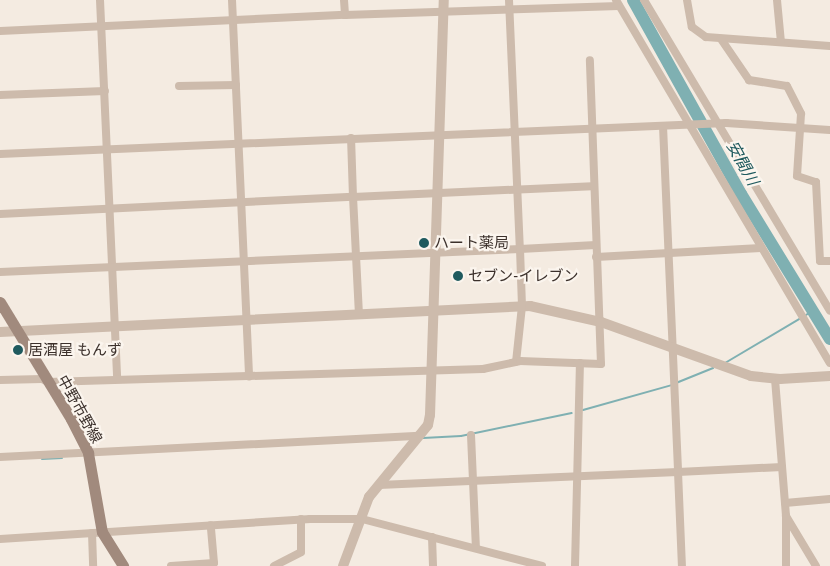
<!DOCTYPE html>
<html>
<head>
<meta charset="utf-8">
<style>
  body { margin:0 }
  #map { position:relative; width:830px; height:566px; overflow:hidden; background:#f4ebe1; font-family:"PT Sans","Noto Sans JP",sans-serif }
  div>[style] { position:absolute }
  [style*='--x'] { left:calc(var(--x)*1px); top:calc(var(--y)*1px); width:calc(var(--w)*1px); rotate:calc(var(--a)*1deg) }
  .stream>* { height:2px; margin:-1px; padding:0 1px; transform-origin:1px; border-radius:1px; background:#7fb0b2 }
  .river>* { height:12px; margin:-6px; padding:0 6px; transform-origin:6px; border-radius:6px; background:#7fb0b2 }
  .minor>* { height:8px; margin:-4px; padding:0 4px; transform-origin:4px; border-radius:4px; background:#cdbbac }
  .tertiary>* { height:10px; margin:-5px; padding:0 5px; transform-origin:5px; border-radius:5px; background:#cdbbac }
  .secondary>* { height:11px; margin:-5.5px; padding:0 5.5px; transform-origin:5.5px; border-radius:5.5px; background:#a18a7d }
  .dots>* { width:14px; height:14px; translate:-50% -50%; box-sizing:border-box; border:2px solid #fbf5ee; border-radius:50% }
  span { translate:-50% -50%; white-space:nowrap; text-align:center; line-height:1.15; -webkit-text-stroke:4.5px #fbf5ee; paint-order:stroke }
  .poi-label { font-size:15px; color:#3b302b }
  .left { translate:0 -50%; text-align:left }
  .street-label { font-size:15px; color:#3b302b }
  .water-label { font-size:16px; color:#1f5a5e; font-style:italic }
</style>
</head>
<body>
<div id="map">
  <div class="stream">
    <div style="--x:806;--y:315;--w:7;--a:-34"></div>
    <div style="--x:725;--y:363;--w:88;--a:-30.6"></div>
    <div style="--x:676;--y:383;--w:40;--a:-22"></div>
    <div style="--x:583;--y:410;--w:92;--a:-15.7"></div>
    <div style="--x:423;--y:438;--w:38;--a:-3"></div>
    <div style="--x:461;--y:436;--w:113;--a:-11.7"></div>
    <div style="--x:42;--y:459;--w:20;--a:-3"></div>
  </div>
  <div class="river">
    <div style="--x:633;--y:0;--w:222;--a:60.9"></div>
    <div style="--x:741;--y:194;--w:170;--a:58.5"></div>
  </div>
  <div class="minor">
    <div style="--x:100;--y:0;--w:379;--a:87.4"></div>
    <div style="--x:232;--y:0;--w:377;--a:87.4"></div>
    <div style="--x:344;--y:0;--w:15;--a:86"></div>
    <div style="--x:345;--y:15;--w:274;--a:-1.9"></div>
    <div style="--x:509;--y:0;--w:249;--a:87.5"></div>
    <div style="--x:520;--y:249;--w:76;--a:-3"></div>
    <div style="--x:616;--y:0;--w:421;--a:59.5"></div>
    <div style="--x:644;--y:0;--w:362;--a:59.1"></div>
    <div style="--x:687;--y:0;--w:27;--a:80"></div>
    <div style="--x:692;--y:27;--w:17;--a:36"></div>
    <div style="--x:706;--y:37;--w:124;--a:4.2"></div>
    <div style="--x:777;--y:0;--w:42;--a:84.6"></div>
    <div style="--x:0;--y:31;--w:345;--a:-2.7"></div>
    <div style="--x:721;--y:39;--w:50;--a:55.7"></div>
    <div style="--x:749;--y:80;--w:38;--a:9"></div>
    <div style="--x:787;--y:86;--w:31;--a:63"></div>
    <div style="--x:801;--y:114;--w:62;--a:93.7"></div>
    <div style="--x:797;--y:176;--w:20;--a:18"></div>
    <div style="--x:816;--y:182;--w:79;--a:87.1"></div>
    <div style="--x:820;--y:261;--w:10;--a:0"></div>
    <div style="--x:179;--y:86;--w:57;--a:-1"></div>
    <div style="--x:0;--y:95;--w:105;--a:-2.2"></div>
    <div style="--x:663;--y:126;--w:346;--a:87.5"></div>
    <div style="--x:678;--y:472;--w:104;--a:-2.8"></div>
    <div style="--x:0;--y:154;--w:727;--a:-2.45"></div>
    <div style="--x:726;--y:123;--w:104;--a:3.9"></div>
    <div style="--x:0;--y:214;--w:353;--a:-2.8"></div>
    <div style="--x:353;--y:197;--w:59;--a:-91.9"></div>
    <div style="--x:596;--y:257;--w:165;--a:-3.1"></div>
    <div style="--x:0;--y:272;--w:521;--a:-2.53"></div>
    <div style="--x:520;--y:249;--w:57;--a:88"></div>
    <div style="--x:522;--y:306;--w:56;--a:96.1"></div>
    <div style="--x:359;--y:315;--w:118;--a:-92.9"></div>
    <div style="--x:353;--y:197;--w:239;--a:-2.6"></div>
    <div style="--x:775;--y:379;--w:137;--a:85.4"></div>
    <div style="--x:786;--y:516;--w:50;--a:90"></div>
    <div style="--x:0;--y:380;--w:42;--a:-1.4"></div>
    <div style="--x:42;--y:379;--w:7;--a:27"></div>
    <div style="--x:48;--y:382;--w:435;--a:-1.7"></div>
    <div style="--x:483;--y:369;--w:38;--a:-12"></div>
    <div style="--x:520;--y:361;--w:81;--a:2.1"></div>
    <div style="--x:601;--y:364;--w:304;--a:-92.1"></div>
    <div style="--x:471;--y:435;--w:113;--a:87.5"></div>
    <div style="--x:0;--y:457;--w:420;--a:-2.9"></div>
    <div style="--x:379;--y:485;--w:299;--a:-2.5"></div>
    <div style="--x:678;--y:472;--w:94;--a:87.6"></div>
    <div style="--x:785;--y:503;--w:45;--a:-5.1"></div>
    <div style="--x:786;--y:516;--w:58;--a:59"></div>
    <div style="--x:92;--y:533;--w:33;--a:88"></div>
    <div style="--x:432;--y:537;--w:29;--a:88"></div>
    <div style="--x:0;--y:539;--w:311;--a:-3.7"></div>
    <div style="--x:310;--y:519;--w:52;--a:0"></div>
    <div style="--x:362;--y:519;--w:186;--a:14.6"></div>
    <div style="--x:171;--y:566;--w:43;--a:-4"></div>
    <div style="--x:214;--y:563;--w:38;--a:-95"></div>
    <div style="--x:274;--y:566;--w:30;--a:-27"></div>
    <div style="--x:301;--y:552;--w:33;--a:-90"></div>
    <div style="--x:575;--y:566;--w:203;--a:-88.6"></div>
  </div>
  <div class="tertiary">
    <div style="--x:0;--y:332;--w:531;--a:-2.81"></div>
    <div style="--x:530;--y:306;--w:73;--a:12.7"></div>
    <div style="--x:601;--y:322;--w:159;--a:19.8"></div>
    <div style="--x:751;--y:376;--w:29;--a:6"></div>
    <div style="--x:780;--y:379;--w:50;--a:-3.4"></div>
    <div style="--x:343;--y:566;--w:74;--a:-69.4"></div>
    <div style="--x:369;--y:497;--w:93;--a:-50.7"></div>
    <div style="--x:428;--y:425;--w:10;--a:-79"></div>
    <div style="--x:430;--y:415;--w:415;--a:-88.1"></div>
  </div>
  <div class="secondary">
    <div style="--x:0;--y:302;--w:137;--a:58.7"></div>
    <div style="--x:71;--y:419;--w:38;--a:63"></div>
    <div style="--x:88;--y:453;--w:80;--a:80"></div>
    <div style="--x:102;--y:532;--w:40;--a:58"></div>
  </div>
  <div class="dots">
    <div style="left:424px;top:243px;background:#1f5a5e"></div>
    <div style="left:458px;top:276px;background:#1f5a5e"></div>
    <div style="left:18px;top:350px;background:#1f5a5e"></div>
  </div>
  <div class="poi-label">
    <span class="left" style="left:434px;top:243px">ハート薬局</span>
    <span class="left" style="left:468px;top:276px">セブン-イレブン</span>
    <span class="left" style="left:28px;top:350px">居酒屋 もんず</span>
  </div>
  <div class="street-label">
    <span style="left:80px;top:409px;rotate:61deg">中野市野線</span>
  </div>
  <div class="water-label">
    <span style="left:743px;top:163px;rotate:61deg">安間川</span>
  </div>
</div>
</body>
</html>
